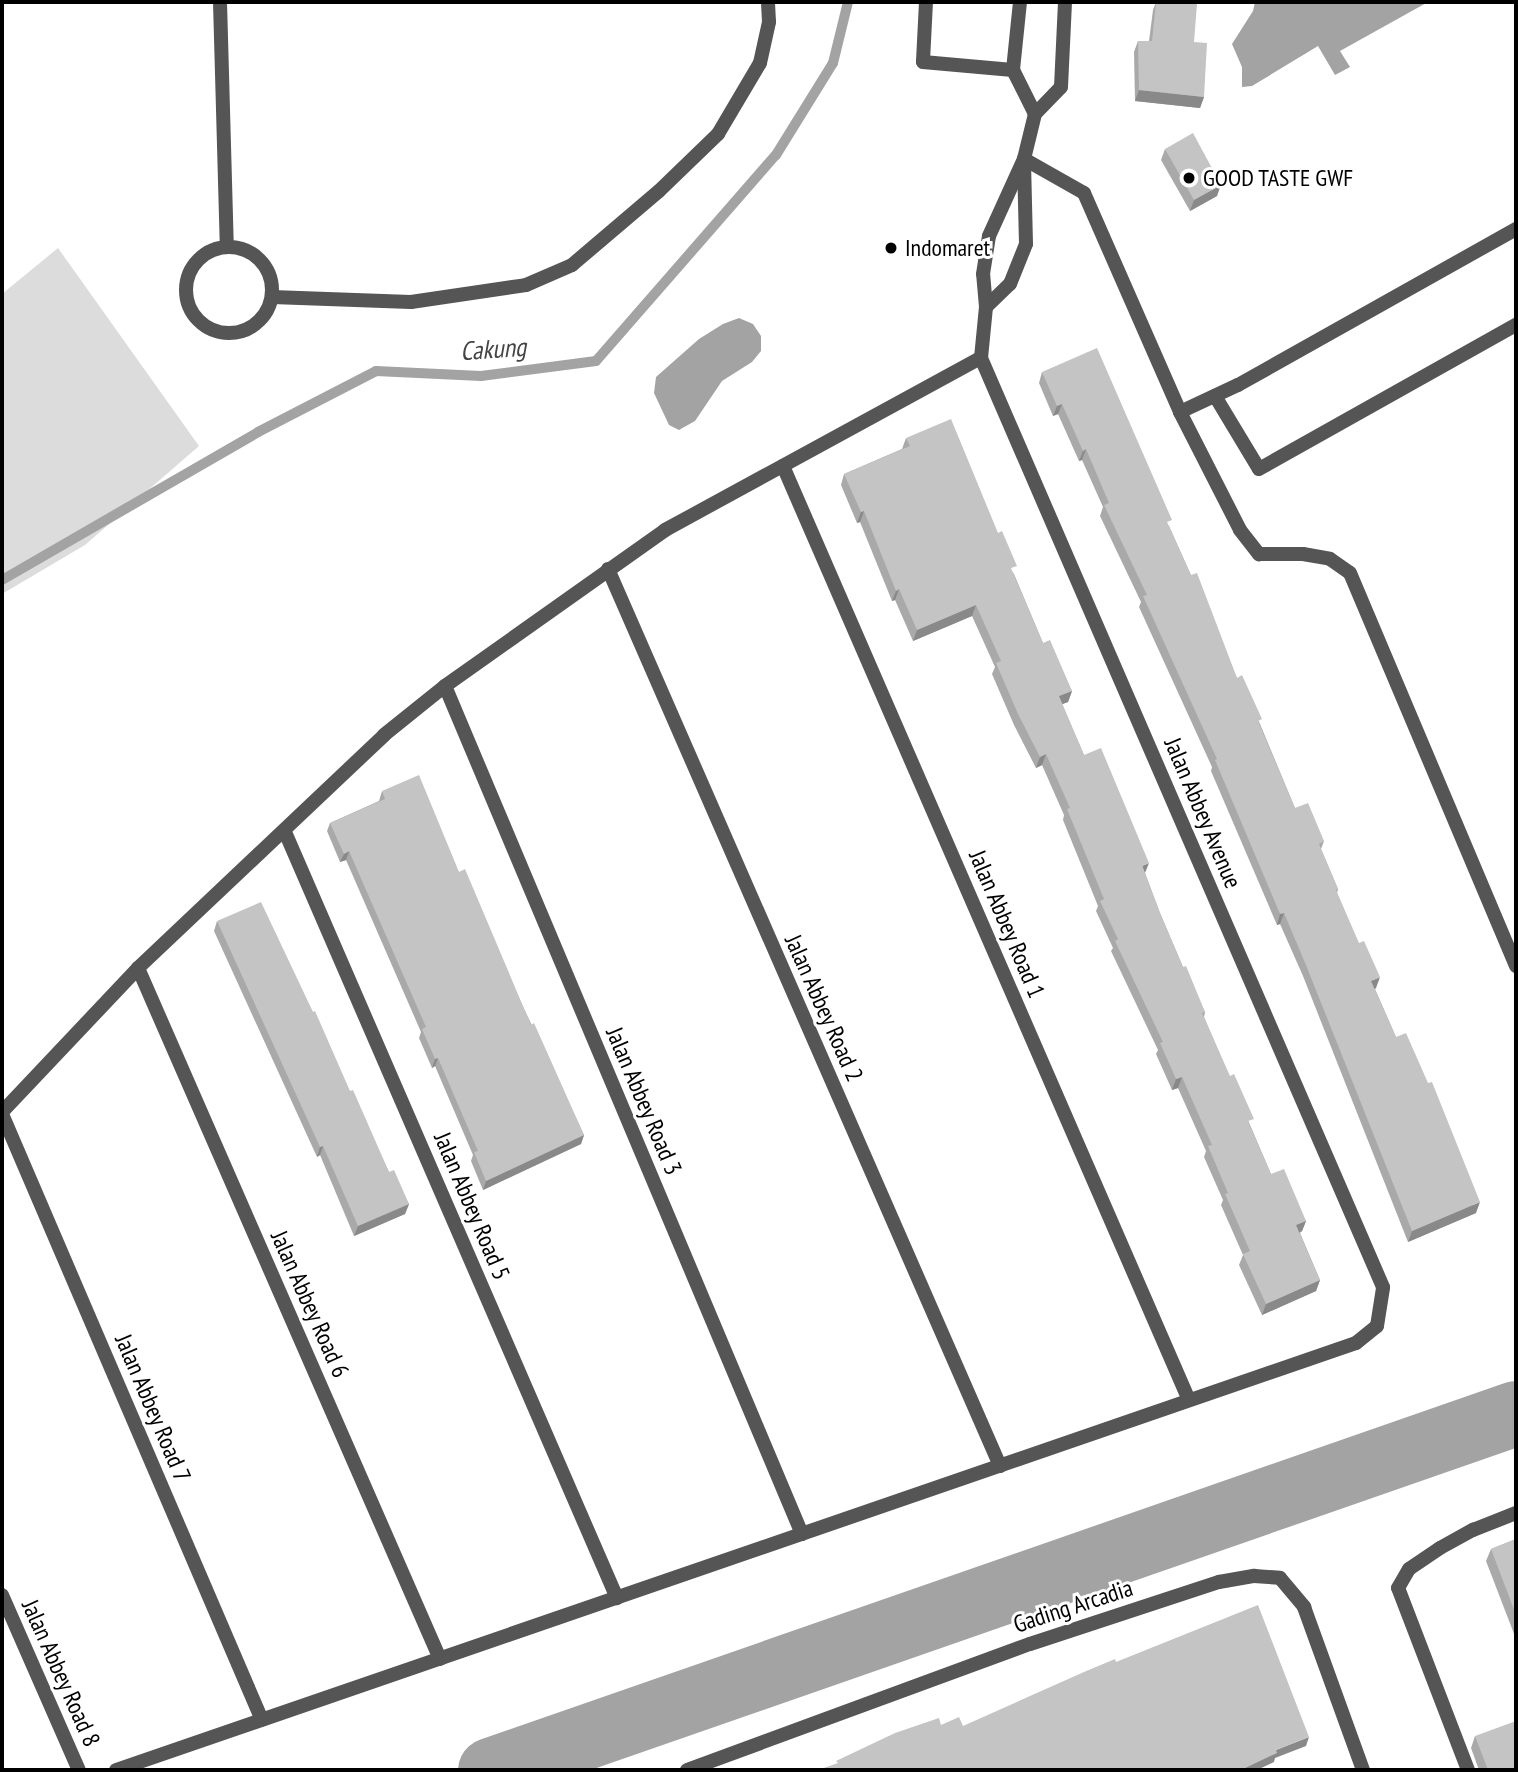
<!DOCTYPE html>
<html>
<head>
<meta charset="utf-8">
<style>
  body { margin:0 }
  #map { position:relative; width:1518px; height:1772px; overflow:hidden; background:#fff; font-family:"PT Sans Narrow",sans-serif }
  div>[style] { position:absolute }
  [style*='--x'] { left:calc(var(--x)*1px); top:calc(var(--y)*1px); width:calc(var(--w)*1px); rotate:calc(var(--a)*1deg) }
  .green>* { inset:0; background:#dcdcdc }
  .water>* { inset:0; background:#a3a3a3 }
  .stream>* { height:10px; margin:-5px; padding:0 5px; transform-origin:5px; border-radius:5px; background:#a3a3a3 }
  .river>* { height:65px; margin:-32.5px; padding:0 32.5px; transform-origin:32.5px; border-radius:32.5px; background:#a3a3a3 }
  .service>* { height:14px; margin:-7px; padding:0 7px; transform-origin:7px; border-radius:7px; background:#555 }
  .service>.ring { margin:-7px; padding:0; box-sizing:content-box; background:none; border:14px solid #555; border-radius:50% }
  .minor>* { height:14px; margin:-7px; padding:0 7px; transform-origin:7px; border-radius:7px; background:#555 }
  .wall>* { inset:0; background:#a9a9a9 }
  .shaded-wall>* { inset:0; background:#898989 }
  .building>* { inset:0; background:#c4c4c4 }
  .dots>* { width:19px; height:19px; translate:-50% -50%; box-sizing:border-box; border:4px solid #fff; border-radius:50% }
  span { translate:-50% -50%; white-space:nowrap; text-align:center; line-height:1.15; -webkit-text-stroke:6px #fff; paint-order:stroke }
  .poi-label { font-size:24px; color:#000 }
  .left { translate:0 -50%; text-align:left }
  .street-label { font-size:24px; color:#000 }
  .water-label { font-size:26px; color:#444; font-style:italic }
  .frame { position:absolute; inset:0; border:4px solid #000; pointer-events:none }
</style>
</head>
<body>
<div id="map">
  <div class="green">
    <div style="clip-path:polygon(58px 248px,199px 446px,85px 545px,2px 594px,2px 294px)"></div>
  </div>
  <div class="water">
    <div style="clip-path:polygon(1255px 2px,1428px 2px,1340px 51px,1350px 67px,1335px 75px,1318px 46px,1252px 86px,1242px 87px,1242px 67px,1232px 44px,1253px 11px)"></div>
    <div style="clip-path:polygon(739px 318px,753px 324px,761px 336px,761px 351px,752px 362px,722px 381px,695px 421px,679px 430px,669px 425px,654px 393px,656px 377px,699px 339px,723px 324px)"></div>
  </div>
  <div class="stream">
    <div style="--x:2;--y:580;--w:296;--a:-30"></div>
    <div style="--x:258;--y:432;--w:133;--a:-27.3"></div>
    <div style="--x:376;--y:371;--w:105;--a:2.7"></div>
    <div style="--x:481;--y:376;--w:116;--a:-7.4"></div>
    <div style="--x:596;--y:361;--w:274;--a:-48.9"></div>
    <div style="--x:776;--y:155;--w:108;--a:-58.2"></div>
    <div style="--x:833;--y:63;--w:63;--a:-76.2"></div>
  </div>
  <div class="river">
    <div style="--x:490;--y:1770;--w:1086;--a:-19.19"></div>
  </div>
  <div class="service">
    <div style="--x:220;--y:2;--w:245;--a:88.4"></div>
    <div style="--x:926;--y:2;--w:60;--a:92.9"></div>
    <div style="--x:923;--y:62;--w:90;--a:5.1"></div>
    <div class="ring" style="left:186px;top:247px;width:72px;height:72px"></div>
    <div style="--x:272;--y:297;--w:139;--a:2.1"></div>
    <div style="--x:411;--y:302;--w:116;--a:-8.4"></div>
    <div style="--x:526;--y:285;--w:50;--a:-23.5"></div>
    <div style="--x:572;--y:265;--w:114;--a:-40.4"></div>
    <div style="--x:659;--y:191;--w:82;--a:-44"></div>
    <div style="--x:718;--y:134;--w:82;--a:-59.4"></div>
    <div style="--x:760;--y:63;--w:42;--a:-77.6"></div>
    <div style="--x:769;--y:22;--w:20;--a:-93"></div>
    <div style="--x:1215;--y:396;--w:85;--a:58.9"></div>
    <div style="--x:1259;--y:469;--w:295;--a:-29.3"></div>
    <div style="--x:1180;--y:412;--w:64;--a:-25"></div>
    <div style="--x:1238;--y:385;--w:319;--a:-29.3"></div>
  </div>
  <div class="minor">
    <div style="--x:1020;--y:2;--w:68;--a:95.9"></div>
    <div style="--x:1013;--y:70;--w:49;--a:63.4"></div>
    <div style="--x:1024;--y:159;--w:69;--a:29.5"></div>
    <div style="--x:1084;--y:193;--w:239;--a:66.3"></div>
    <div style="--x:1180;--y:412;--w:132;--a:63"></div>
    <div style="--x:1240;--y:530;--w:31;--a:52"></div>
    <div style="--x:1259;--y:554;--w:44;--a:0"></div>
    <div style="--x:1303;--y:554;--w:27;--a:10"></div>
    <div style="--x:1330;--y:559;--w:24;--a:35"></div>
    <div style="--x:1350;--y:573;--w:427;--a:67.1"></div>
    <div style="--x:986;--y:307;--w:33;--a:-44"></div>
    <div style="--x:1010;--y:284;--w:43;--a:-68.2"></div>
    <div style="--x:1026;--y:244;--w:80;--a:-91.4"></div>
    <div style="--x:783;--y:466;--w:1018;--a:66.51"></div>
    <div style="--x:608;--y:569;--w:979;--a:66.39"></div>
    <div style="--x:445;--y:686;--w:920;--a:67.17"></div>
    <div style="--x:285;--y:832;--w:835;--a:66.57"></div>
    <div style="--x:138;--y:968;--w:754;--a:66.39"></div>
    <div style="--x:2;--y:1112;--w:198;--a:-46.6"></div>
    <div style="--x:138;--y:968;--w:339;--a:-43.4"></div>
    <div style="--x:384;--y:735;--w:78;--a:-38.8"></div>
    <div style="--x:445;--y:686;--w:270;--a:-35.3"></div>
    <div style="--x:665;--y:530;--w:360;--a:-28.6"></div>
    <div style="--x:2;--y:1114;--w:659;--a:66.78"></div>
    <div style="--x:2;--y:1595;--w:191;--a:66.3"></div>
    <div style="--x:116;--y:1770;--w:1311;--a:-19"></div>
    <div style="--x:1356;--y:1343;--w:27;--a:-39"></div>
    <div style="--x:1377;--y:1326;--w:39;--a:-81"></div>
    <div style="--x:1383;--y:1287;--w:1012;--a:-113.4"></div>
    <div style="--x:981;--y:358;--w:51;--a:-84.4"></div>
    <div style="--x:986;--y:307;--w:33;--a:-95"></div>
    <div style="--x:983;--y:274;--w:38;--a:-81"></div>
    <div style="--x:989;--y:236;--w:85;--a:-65.6"></div>
    <div style="--x:1024;--y:159;--w:46;--a:-76.3"></div>
    <div style="--x:1035;--y:114;--w:37;--a:-46"></div>
    <div style="--x:1061;--y:87;--w:85;--a:-87.3"></div>
    <div style="--x:687;--y:1770;--w:365;--a:-20.2"></div>
    <div style="--x:1030;--y:1644;--w:199;--a:-18.2"></div>
    <div style="--x:1219;--y:1582;--w:36;--a:-10"></div>
    <div style="--x:1254;--y:1576;--w:26;--a:4"></div>
    <div style="--x:1280;--y:1578;--w:38;--a:50"></div>
    <div style="--x:1304;--y:1607;--w:173;--a:70.1"></div>
    <div style="--x:1468;--y:1770;--w:195;--a:-111"></div>
    <div style="--x:1398;--y:1588;--w:22;--a:-60"></div>
    <div style="--x:1409;--y:1569;--w:37;--a:-34"></div>
    <div style="--x:1440;--y:1548;--w:38;--a:-29"></div>
    <div style="--x:1473;--y:1530;--w:46;--a:-21.6"></div>
  </div>
  <div class="wall">
    <div style="clip-path:polygon(1156px 2px,1180px 2px,1194px 42px,1204px 97px,1200px 108px,1135px 101px,1134px 52px,1138px 41px,1149px 41px,1153px 10px)"></div>
    <div style="clip-path:polygon(1165px 149px,1217px 196px,1190px 211px,1161px 160px)"></div>
    <div style="clip-path:polygon(1042px 372px,1169px 526px,1237px 678px,1260px 724px,1295px 808px,1324px 841px,1321px 849px,1338px 889px,1337px 893px,1376px 988px,1375px 989px,1396px 1037px,1476px 1213px,1408px 1242px,1303px 976px,1280px 924px,1277px 925px,1211px 771px,1212px 767px,1139px 607px,1141px 602px,1100px 516px,1103px 507px,1082px 460px,1079px 461px,1058px 414px,1053px 416px,1039px 383px)"></div>
    <div style="clip-path:polygon(906px 438px,1014px 574px,1043px 643px,1072px 691px,1068px 702px,1062px 704px,1084px 755px,1145px 873px,1160px 913px,1183px 967px,1205px 1012px,1204px 1017px,1271px 1174px,1306px 1221px,1302px 1231px,1300px 1233px,1320px 1280px,1316px 1291px,1262px 1315px,1239px 1265px,1243px 1255px,1221px 1205px,1223px 1200px,1204px 1157px,1206px 1151px,1178px 1088px,1172px 1090px,1156px 1054px,1158px 1050px,1111px 951px,1113px 948px,1096px 911px,1098px 906px,1063px 820px,1064px 815px,1042px 765px,1036px 768px,1014px 725px,992px 674px,995px 667px,972px 616px,913px 641px,895px 600px,892px 601px,860px 522px,857px 523px,841px 485px,844px 474px,902px 449px)"></div>
    <div style="clip-path:polygon(382px 791px,459px 872px,584px 1135px,581px 1144px,483px 1190px,471px 1161px,473px 1155px,435px 1066px,432px 1068px,419px 1038px,421px 1032px,346px 860px,340px 862px,327px 831px,330px 823px,379px 801px)"></div>
    <div style="clip-path:polygon(217px 921px,350px 1091px,389px 1172px,409px 1204px,405px 1214px,354px 1236px,320px 1155px,317px 1157px,214px 931px)"></div>
    <div style="clip-path:polygon(1516px 1539px,1516px 1639px,1486px 1561px,1491px 1549px)"></div>
    <div style="clip-path:polygon(1475px 1736px,1516px 1770px,1479px 1770px,1471px 1748px)"></div>
  </div>
  <div class="shaded-wall">
    <div style="clip-path:polygon(1139px 90px,1204px 97px,1200px 108px,1135px 101px)"></div>
    <div style="clip-path:polygon(1221px 185px,1217px 196px,1190px 211px,1194px 200px)"></div>
    <div style="clip-path:polygon(1062px 404px,1058px 414px,1053px 416px,1057px 406px)"></div>
    <div style="clip-path:polygon(1086px 449px,1082px 460px,1079px 461px,1083px 451px)"></div>
    <div style="clip-path:polygon(864px 511px,860px 522px,857px 523px,861px 512px)"></div>
    <div style="clip-path:polygon(899px 589px,895px 600px,892px 601px,896px 591px)"></div>
    <div style="clip-path:polygon(976px 605px,972px 616px,913px 641px,917px 630px)"></div>
    <div style="clip-path:polygon(1072px 691px,1068px 702px,1055px 707px,1059px 696px)"></div>
    <div style="clip-path:polygon(1046px 754px,1042px 765px,1036px 768px,1040px 757px)"></div>
    <div style="clip-path:polygon(349px 851px,346px 860px,340px 862px,344px 854px)"></div>
    <div style="clip-path:polygon(1149px 863px,1145px 873px,1142px 866px)"></div>
    <div style="clip-path:polygon(1284px 913px,1280px 924px,1277px 925px,1280px 914px)"></div>
    <div style="clip-path:polygon(1380px 977px,1376px 988px,1368px 992px,1371px 981px)"></div>
    <div style="clip-path:polygon(438px 1058px,435px 1066px,432px 1068px,435px 1059px)"></div>
    <div style="clip-path:polygon(1182px 1077px,1178px 1088px,1172px 1090px,1176px 1079px)"></div>
    <div style="clip-path:polygon(584px 1135px,581px 1144px,483px 1190px,486px 1181px)"></div>
    <div style="clip-path:polygon(323px 1146px,320px 1155px,317px 1157px,320px 1147px)"></div>
    <div style="clip-path:polygon(1480px 1202px,1476px 1213px,1408px 1242px,1412px 1231px)"></div>
    <div style="clip-path:polygon(409px 1204px,405px 1214px,354px 1236px,358px 1226px)"></div>
    <div style="clip-path:polygon(1306px 1221px,1302px 1231px,1292px 1236px,1296px 1225px)"></div>
    <div style="clip-path:polygon(1320px 1280px,1316px 1291px,1262px 1315px,1266px 1304px)"></div>
    <div style="clip-path:polygon(1309px 1737px,1306px 1746px,1275px 1758px,1274px 1762px,1257px 1770px,1241px 1770px,1276px 1750px)"></div>
  </div>
  <div class="building">
    <div style="clip-path:polygon(1156px 2px,1180px 2px,1197px 4px,1194px 42px,1207px 43px,1204px 97px,1139px 90px,1138px 41px,1152px 41px)"></div>
    <div style="clip-path:polygon(1193px 133px,1221px 185px,1194px 200px,1165px 149px)"></div>
    <div style="clip-path:polygon(1097px 348px,1172px 520px,1167px 522px,1191px 575px,1197px 573px,1237px 678px,1242px 675px,1262px 719px,1258px 721px,1295px 808px,1308px 803px,1324px 841px,1319px 844px,1338px 889px,1336px 890px,1359px 943px,1364px 941px,1380px 977px,1371px 981px,1396px 1037px,1406px 1033px,1428px 1083px,1432px 1082px,1480px 1202px,1412px 1231px,1306px 965px,1284px 913px,1280px 914px,1215px 760px,1217px 759px,1143px 596px,1147px 595px,1104px 505px,1109px 503px,1086px 449px,1083px 451px,1062px 404px,1057px 406px,1042px 372px)"></div>
    <div style="clip-path:polygon(951px 419px,998px 533px,1002px 531px,1017px 566px,1011px 568px,1043px 643px,1050px 640px,1072px 691px,1059px 696px,1084px 755px,1101px 748px,1149px 863px,1142px 866px,1160px 913px,1183px 967px,1186px 966px,1205px 1012px,1202px 1013px,1230px 1076px,1234px 1074px,1254px 1119px,1248px 1121px,1271px 1174px,1284px 1169px,1306px 1221px,1296px 1225px,1320px 1280px,1266px 1304px,1243px 1254px,1250px 1251px,1225px 1194px,1228px 1193px,1208px 1146px,1212px 1145px,1182px 1077px,1176px 1079px,1160px 1043px,1163px 1042px,1115px 941px,1118px 939px,1100px 901px,1104px 899px,1067px 809px,1070px 808px,1046px 754px,1040px 757px,1018px 714px,996px 663px,1001px 661px,976px 605px,917px 630px,899px 589px,896px 591px,864px 511px,861px 512px,844px 474px,910px 446px,906px 438px)"></div>
    <div style="clip-path:polygon(419px 775px,459px 872px,465px 869px,531px 1025px,534px 1023px,584px 1135px,486px 1181px,474px 1152px,478px 1151px,438px 1058px,435px 1059px,422px 1029px,426px 1027px,349px 851px,344px 854px,330px 823px,385px 799px,382px 791px)"></div>
    <div style="clip-path:polygon(261px 902px,313px 1012px,315px 1011px,350px 1091px,353px 1090px,389px 1172px,394px 1170px,409px 1204px,358px 1226px,323px 1146px,320px 1147px,217px 921px)"></div>
    <div style="clip-path:polygon(1516px 1539px,1516px 1615px,1491px 1549px)"></div>
    <div style="clip-path:polygon(1258px 1605px,1309px 1737px,1276px 1750px,1277px 1753px,1241px 1770px,818px 1770px,838px 1763px,836px 1761px,895px 1733px,939px 1718px,941px 1725px,959px 1717px,963px 1726px,1084px 1672px,1115px 1659px,1116px 1662px)"></div>
    <div style="clip-path:polygon(1516px 1721px,1516px 1770px,1488px 1770px,1475px 1736px)"></div>
  </div>
  <div class="dots">
    <div style="left:1189px;top:178px;background:#000"></div>
    <div style="left:891px;top:248px;background:#000"></div>
  </div>
  <div class="poi-label">
    <span class="left" style="left:1203px;top:178px">GOOD TASTE GWF</span>
    <span class="left" style="left:905px;top:248px">Indomaret</span>
  </div>
  <div class="street-label">
    <span style="left:1203px;top:813px;rotate:67deg">Jalan Abbey Avenue</span>
    <span style="left:1007px;top:924px;rotate:67deg">Jalan Abbey Road 1</span>
    <span style="left:824px;top:1008px;rotate:66deg">Jalan Abbey Road 2</span>
    <span style="left:644px;top:1101px;rotate:67deg">Jalan Abbey Road 3</span>
    <span style="left:472px;top:1206px;rotate:67deg">Jalan Abbey Road 5</span>
    <span style="left:310px;top:1304px;rotate:66deg">Jalan Abbey Road 6</span>
    <span style="left:153px;top:1408px;rotate:67deg">Jalan Abbey Road 7</span>
    <span style="left:1073px;top:1606px;rotate:-18deg">Gading Arcadia</span>
    <span style="left:61px;top:1673px;rotate:66deg">Jalan Abbey Road 8</span>
  </div>
  <div class="water-label">
    <span style="left:493px;top:349px;rotate:-4deg">Cakung</span>
  </div>
  <div class="frame"></div>
</div>
</body>
</html>
